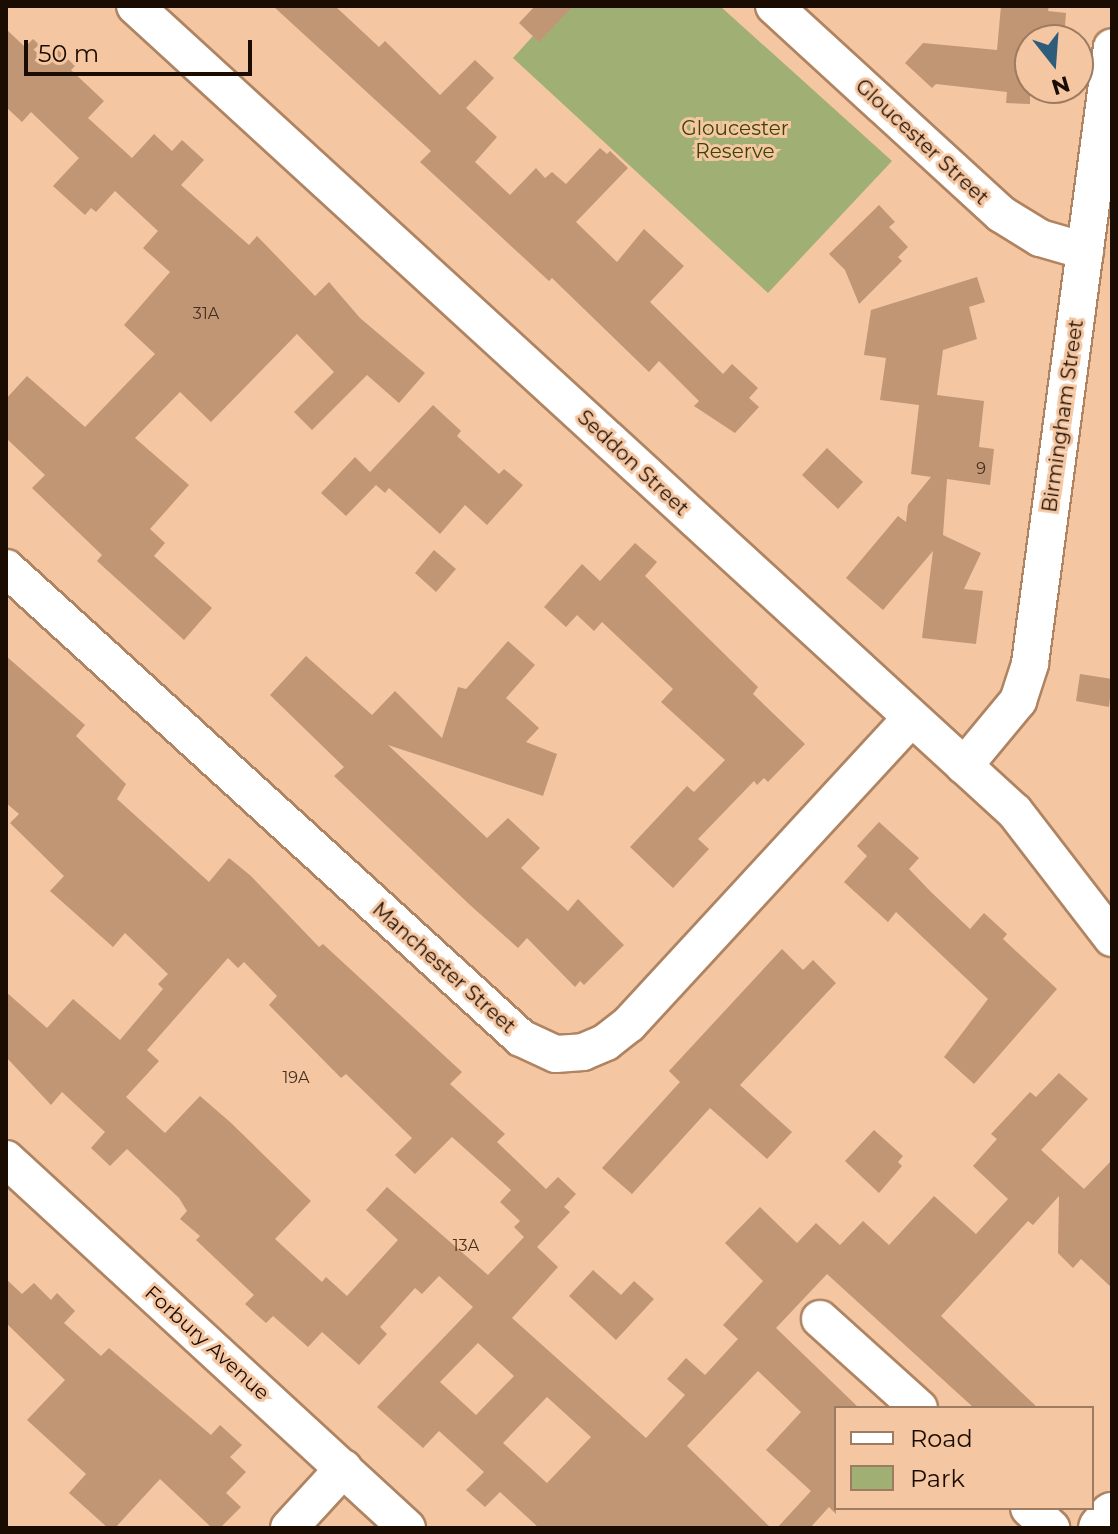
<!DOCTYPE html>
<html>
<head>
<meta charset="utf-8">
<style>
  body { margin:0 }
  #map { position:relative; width:1118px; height:1534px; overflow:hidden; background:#f4c6a2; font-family:Montserrat,sans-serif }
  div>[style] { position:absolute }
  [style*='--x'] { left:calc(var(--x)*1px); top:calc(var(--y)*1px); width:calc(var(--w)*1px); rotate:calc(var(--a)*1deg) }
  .green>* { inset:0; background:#a0af74 }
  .building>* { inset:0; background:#c19674 }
  .roads { filter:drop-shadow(2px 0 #af8462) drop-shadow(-2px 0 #af8462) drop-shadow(0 2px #af8462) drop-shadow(0 -2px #af8462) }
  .street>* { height:36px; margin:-18px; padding:0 18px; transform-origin:18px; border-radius:18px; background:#fff }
  .secondary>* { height:44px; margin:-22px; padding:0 22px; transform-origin:22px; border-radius:22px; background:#fff }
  span { translate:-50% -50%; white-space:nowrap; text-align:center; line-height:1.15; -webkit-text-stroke:6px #f4c6a2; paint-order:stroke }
  .number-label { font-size:16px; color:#442e1e }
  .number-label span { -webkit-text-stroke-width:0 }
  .park-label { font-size:20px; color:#3a4500 }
  .street-label { font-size:20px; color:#1b0c02 }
  .frame { position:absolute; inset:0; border:8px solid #1b0c02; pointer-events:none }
  .legend { position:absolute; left:834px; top:1406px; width:260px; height:104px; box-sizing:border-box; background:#f4c6a2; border:2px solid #9d7c62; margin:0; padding:10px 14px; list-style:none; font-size:24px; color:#1b0c02 }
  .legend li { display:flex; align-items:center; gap:16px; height:40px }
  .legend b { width:40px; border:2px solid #9d7c62 }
  .north { position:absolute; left:1014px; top:24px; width:80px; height:80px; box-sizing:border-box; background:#f4c6a2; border:2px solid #9d7c62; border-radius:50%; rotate:163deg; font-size:22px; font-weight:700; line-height:32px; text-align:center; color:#1b0c02 }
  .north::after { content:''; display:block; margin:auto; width:28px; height:36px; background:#2e5d7b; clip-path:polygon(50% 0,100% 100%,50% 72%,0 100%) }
  .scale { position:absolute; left:24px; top:40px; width:228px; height:36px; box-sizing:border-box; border:4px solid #1b0c02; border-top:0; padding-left:10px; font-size:24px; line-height:28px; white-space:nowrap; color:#1b0c02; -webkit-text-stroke:6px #f4c6a2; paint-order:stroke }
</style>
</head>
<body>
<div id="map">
  <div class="green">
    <div style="clip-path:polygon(560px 6px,720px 6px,892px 161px,768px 293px,513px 58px)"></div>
  </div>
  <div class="building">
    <div style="clip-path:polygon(273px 6px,335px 6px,379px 47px,385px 41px,440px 95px,475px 60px,494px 78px,466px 108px,497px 137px,475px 162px,510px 195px,536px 168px,545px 178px,552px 172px,566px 184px,600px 148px,607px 154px,610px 151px,628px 168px,576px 222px,617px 262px,644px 229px,684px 266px,650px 302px,723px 374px,732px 364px,758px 388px,749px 398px,759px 407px,735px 433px,694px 406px,699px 401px,659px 361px,649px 372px,552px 278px,549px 281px,420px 162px,431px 151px)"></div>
    <div style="clip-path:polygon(535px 6px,573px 6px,539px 42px,519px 23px)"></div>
    <div style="clip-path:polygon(1001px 6px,1049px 6px,1048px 11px,1066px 13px,1064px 40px,1030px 40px,1030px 104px,1006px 103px,1007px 92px,936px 84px,932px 88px,905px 63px,923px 43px,997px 50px)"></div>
    <div style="clip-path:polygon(6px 29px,25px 47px,33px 39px,48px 53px,54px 46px,75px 66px,71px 70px,104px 101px,88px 118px,132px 158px,154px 134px,172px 151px,182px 140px,204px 160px,181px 185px,249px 245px,257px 236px,315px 296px,329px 282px,360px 318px,425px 373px,399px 403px,367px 375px,312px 430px,294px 412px,334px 372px,297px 334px,211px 422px,180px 392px,135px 438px,189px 485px,150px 529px,165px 543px,154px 556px,212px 608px,184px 640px,97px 561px,102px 555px,32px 488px,45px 475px,6px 438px,6px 399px,27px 376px,85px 427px,155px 354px,124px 325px,170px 272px,143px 248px,158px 231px,115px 191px,96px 212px,91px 208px,85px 215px,53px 186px,79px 158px,31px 112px,22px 122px,6px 107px)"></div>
    <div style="clip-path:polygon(879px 205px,895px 222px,889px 227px,908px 247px,898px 257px,902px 261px,859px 304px,845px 270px,829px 254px)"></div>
    <div style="clip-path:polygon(977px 277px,985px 302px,969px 307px,977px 339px,943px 350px,937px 395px,984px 401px,979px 447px,994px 449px,990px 485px,947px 479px,943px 535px,981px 553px,964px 589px,983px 591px,976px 644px,922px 638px,933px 551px,883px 610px,846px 578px,898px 516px,906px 522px,908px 505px,931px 477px,911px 474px,919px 405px,880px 400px,886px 358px,864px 355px,871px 310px)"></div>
    <div style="clip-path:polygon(433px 405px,461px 431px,457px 436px,499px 474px,504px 469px,523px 485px,487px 525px,465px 505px,440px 534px,389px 488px,385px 493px,376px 485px,346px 516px,321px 493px,355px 457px,370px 472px)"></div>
    <div style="clip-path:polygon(827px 448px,863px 482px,838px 509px,802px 475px)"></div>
    <div style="clip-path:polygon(635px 543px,657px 562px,645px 576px,758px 687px,753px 694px,805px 744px,768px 782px,764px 778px,757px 785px,754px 781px,698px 839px,709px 849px,673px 888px,630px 847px,687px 786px,694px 792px,725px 760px,661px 702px,673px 689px,602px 622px,594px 631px,577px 615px,566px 627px,544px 607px,582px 564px,600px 581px)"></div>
    <div style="clip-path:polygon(434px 550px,456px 569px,436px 592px,415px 573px)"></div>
    <div style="clip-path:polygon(508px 641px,535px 665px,506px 698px,539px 728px,526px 742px,557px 754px,543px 796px,388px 745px,487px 838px,508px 818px,540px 848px,521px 868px,568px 911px,578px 899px,624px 945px,584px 985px,580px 981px,575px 987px,527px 938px,518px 948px,470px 905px,334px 776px,344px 767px,270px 695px,306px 656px,372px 715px,395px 691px,442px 738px,458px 687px,466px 689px)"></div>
    <div style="clip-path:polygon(evenodd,6px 656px,85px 725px,76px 736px,126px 784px,117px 799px,209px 882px,229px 858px,251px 876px,319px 947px,323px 944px,462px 1072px,450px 1084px,505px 1134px,497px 1142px,546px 1189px,558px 1177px,576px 1194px,564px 1207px,570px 1212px,537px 1247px,558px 1267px,512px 1318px,646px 1438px,685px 1395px,667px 1379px,686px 1358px,705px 1375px,738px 1339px,723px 1325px,763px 1281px,725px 1243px,760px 1207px,797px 1243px,816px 1223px,840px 1245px,863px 1221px,889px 1245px,934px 1196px,976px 1234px,1008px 1199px,973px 1166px,997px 1139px,991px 1134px,1030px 1092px,1036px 1097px,1059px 1073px,1088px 1099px,1041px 1150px,1084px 1189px,1112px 1160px,1112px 1288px,1081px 1259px,1073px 1268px,1058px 1253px,1059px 1196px,1033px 1225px,1028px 1221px,941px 1316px,1038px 1408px,974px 1408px,827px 1274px,776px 1328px,859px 1408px,836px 1408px,836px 1514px,829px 1507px,810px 1528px,777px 1528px,811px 1491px,766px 1450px,801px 1412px,758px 1371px,687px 1446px,771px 1528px,539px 1528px,500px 1492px,485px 1507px,466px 1490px,484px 1472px,439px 1431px,423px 1448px,377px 1407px,473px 1307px,439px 1276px,422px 1294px,415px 1288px,380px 1327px,387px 1334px,359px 1365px,322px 1332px,308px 1347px,273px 1316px,266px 1323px,245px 1304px,254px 1295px,196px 1240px,200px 1236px,180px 1219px,187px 1211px,179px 1198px,127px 1149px,110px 1166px,91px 1148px,105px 1132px,62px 1092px,51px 1105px,6px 1057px,6px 992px,47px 1028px,73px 999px,120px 1040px,163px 989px,158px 984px,168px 974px,125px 933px,113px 947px,50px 891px,64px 876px,10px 823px,19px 814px,6px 803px,6px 656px,228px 958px,238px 968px,244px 962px,277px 996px,269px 1005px,341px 1078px,346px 1074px,412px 1138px,395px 1155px,415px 1174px,452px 1137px,511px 1190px,500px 1202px,520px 1221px,514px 1227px,524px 1237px,488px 1275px,387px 1187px,366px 1210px,398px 1240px,347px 1296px,326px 1277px,322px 1282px,275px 1239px,311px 1201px,230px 1122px,200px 1096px,165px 1133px,126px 1097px,159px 1061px,147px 1050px,228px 958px,6px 656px,478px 1343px,514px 1376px,476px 1415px,440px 1382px,478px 1343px,6px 656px,547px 1397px,591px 1437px,547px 1483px,503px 1443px,547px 1397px)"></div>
    <div style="clip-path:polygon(1080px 674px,1112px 679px,1109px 707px,1076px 701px)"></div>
    <div style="clip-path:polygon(879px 822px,919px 858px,909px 869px,930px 891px,970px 929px,984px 913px,1007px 934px,1003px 939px,1057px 989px,974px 1084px,944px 1057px,988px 999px,896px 912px,888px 922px,844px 882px,867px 856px,857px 846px)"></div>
    <div style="clip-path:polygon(782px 949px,803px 970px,813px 960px,836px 983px,740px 1085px,792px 1132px,767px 1159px,710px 1108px,632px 1194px,602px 1168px,680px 1082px,669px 1071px)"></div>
    <div style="clip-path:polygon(874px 1130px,903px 1156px,898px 1162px,902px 1166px,879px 1193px,845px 1161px)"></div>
    <div style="clip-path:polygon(593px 1270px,621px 1295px,634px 1281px,654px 1299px,616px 1340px,569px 1296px)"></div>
    <div style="clip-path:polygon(6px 1279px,22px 1294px,34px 1283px,51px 1300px,57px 1293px,75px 1311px,64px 1323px,101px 1356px,109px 1348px,211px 1435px,220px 1425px,242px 1445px,230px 1457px,246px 1472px,226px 1493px,241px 1507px,220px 1528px,212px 1528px,160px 1479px,115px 1528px,108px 1528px,69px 1493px,86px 1474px,27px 1420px,65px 1380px,6px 1323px)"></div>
  </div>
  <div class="roads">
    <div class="street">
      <div style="--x:135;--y:6;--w:1193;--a:42.49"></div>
      <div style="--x:1015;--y:812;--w:159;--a:52.4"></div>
      <div style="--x:774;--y:6;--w:308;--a:42.5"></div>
      <div style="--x:1001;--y:214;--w:46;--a:31.6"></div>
      <div style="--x:1040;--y:238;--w:47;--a:16.1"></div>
      <div style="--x:6;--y:568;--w:697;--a:42.38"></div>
      <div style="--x:521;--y:1038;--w:38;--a:25"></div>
      <div style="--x:556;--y:1054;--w:27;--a:-4"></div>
      <div style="--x:583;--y:1052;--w:25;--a:-23"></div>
      <div style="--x:606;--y:1042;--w:29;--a:-38"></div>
      <div style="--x:629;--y:1024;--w:416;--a:-47.3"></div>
      <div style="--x:964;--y:766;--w:85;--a:-50.3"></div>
      <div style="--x:1018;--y:701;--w:40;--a:-72"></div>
      <div style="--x:1030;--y:663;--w:621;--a:-82.42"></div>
      <div style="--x:6;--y:1159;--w:545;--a:42.62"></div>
      <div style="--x:820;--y:1319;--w:133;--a:42"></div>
      <div style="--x:1029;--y:1508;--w:30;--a:42"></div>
      <div style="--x:289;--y:1528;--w:81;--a:-47.5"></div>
    </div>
    <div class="secondary">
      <div style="--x:1101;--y:1528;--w:17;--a:-50"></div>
    </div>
  </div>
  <div class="number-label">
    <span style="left:206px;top:314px">31A</span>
    <span style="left:981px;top:469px">9</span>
    <span style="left:296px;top:1078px">19A</span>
    <span style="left:466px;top:1246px">13A</span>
  </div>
  <div class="park-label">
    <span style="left:735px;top:140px">Gloucester<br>Reserve</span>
  </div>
  <div class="street-label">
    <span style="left:922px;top:142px;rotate:43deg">Gloucester Street</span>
    <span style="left:1063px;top:416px;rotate:-82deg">Birmingham Street</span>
    <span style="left:633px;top:463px;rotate:43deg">Seddon Street</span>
    <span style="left:444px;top:968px;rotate:42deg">Manchester Street</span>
    <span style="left:207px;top:1343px;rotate:42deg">Forbury Avenue</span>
  </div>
  <div class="frame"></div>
  <ul class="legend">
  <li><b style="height:10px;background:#fff"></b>Road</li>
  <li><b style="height:22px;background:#a0af74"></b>Park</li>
  </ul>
  <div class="north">N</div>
  <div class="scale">50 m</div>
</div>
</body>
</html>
